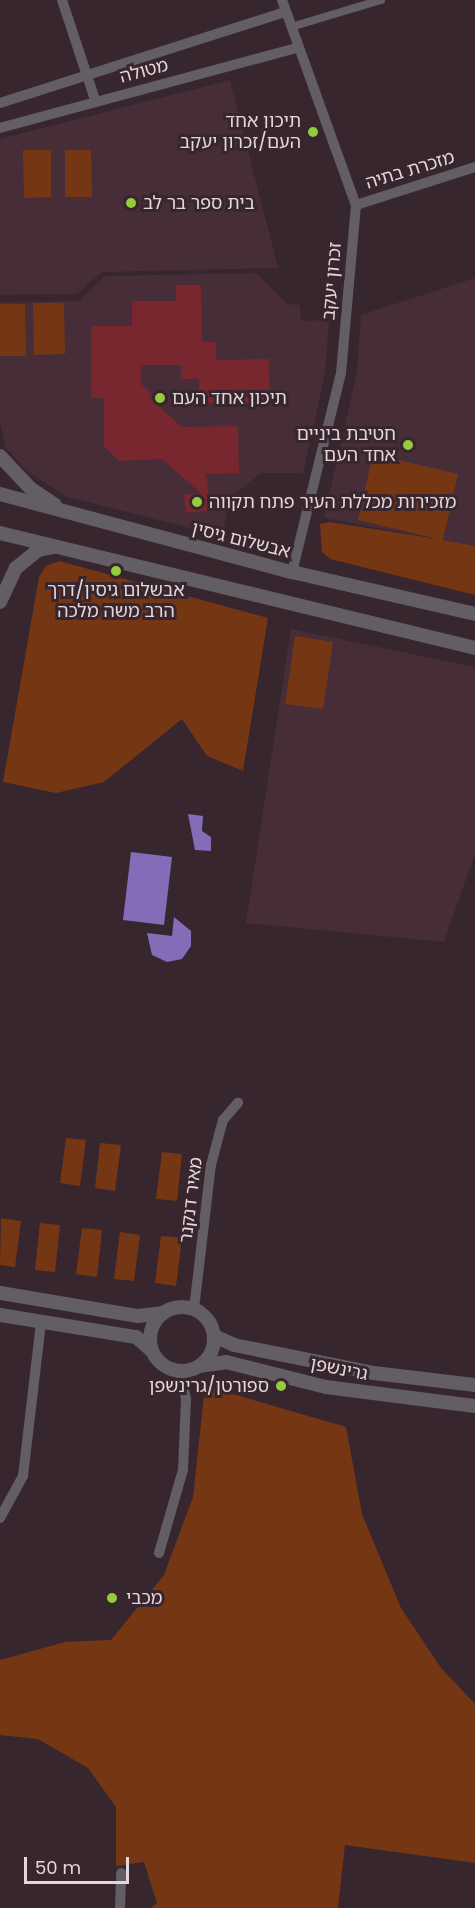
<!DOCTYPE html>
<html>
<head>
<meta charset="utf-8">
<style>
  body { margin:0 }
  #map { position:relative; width:475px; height:1908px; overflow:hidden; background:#38262e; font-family:Poppins,"Noto Sans Hebrew",sans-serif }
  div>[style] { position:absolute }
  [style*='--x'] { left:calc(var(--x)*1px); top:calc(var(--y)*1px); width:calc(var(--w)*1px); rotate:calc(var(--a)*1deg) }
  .built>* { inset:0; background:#462d38 }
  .green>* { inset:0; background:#753614 }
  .water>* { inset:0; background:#846cb8 }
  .building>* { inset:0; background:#79272e }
  .pedestrian>* { height:8px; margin:-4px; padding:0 4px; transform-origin:4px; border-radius:4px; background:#635d64 }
  .minor>* { height:10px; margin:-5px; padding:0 5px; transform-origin:5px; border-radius:5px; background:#635d64 }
  .tertiary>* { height:14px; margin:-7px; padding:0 7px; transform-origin:7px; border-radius:7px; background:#635d64 }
  .tertiary>.ring { margin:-7px; padding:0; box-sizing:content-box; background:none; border:14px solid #635d64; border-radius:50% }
  .dots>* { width:16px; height:16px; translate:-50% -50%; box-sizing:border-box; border:3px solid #38262e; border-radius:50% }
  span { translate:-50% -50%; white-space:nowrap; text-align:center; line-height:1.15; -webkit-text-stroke:6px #38262e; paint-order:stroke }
  .street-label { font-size:18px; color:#e4d7dc }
  .poi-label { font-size:18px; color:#e4d7dc }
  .right { translate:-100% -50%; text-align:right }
  .left { translate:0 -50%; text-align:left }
  .scale { position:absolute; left:24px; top:1857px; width:105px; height:27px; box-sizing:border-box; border:3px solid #e4d7dc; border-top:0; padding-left:8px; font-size:18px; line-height:21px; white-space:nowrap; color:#e4d7dc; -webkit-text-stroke:4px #38262e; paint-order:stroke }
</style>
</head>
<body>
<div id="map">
  <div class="built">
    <div style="clip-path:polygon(230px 80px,278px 268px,102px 272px,77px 294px,0 295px,0 139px)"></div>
    <div style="clip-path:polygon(256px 273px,287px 304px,300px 305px,301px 321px,329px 320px,325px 374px,303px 473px,261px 473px,230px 498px,222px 536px,67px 497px,28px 472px,6px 448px,0 423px,0 302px,79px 301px,105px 276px)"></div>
    <div style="clip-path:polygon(475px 278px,475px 546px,324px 518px,357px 372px,361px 315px)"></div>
    <div style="clip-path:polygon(291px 629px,475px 667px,475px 853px,444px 942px,246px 923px)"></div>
  </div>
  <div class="green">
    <div style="clip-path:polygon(23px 150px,51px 150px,51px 197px,24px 198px)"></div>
    <div style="clip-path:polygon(65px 150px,91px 150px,92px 197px,65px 197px)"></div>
    <div style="clip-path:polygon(33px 303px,64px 303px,65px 354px,34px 355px)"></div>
    <div style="clip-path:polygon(0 304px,25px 304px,26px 356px,0 356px)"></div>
    <div style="clip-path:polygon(373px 454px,458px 474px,443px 540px,475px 546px,475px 595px,330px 559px,322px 552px,320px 524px,329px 522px,438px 539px,358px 520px)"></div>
    <div style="clip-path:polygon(59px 561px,268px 618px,243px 771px,207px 756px,182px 719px,104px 782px,56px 793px,3px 782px,39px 577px,46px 566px)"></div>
    <div style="clip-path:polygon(295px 636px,333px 642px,323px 709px,285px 704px)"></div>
    <div style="clip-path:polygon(66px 1138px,86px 1140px,80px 1186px,60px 1183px)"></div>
    <div style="clip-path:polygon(100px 1143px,121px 1145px,115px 1191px,95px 1188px)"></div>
    <div style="clip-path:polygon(162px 1152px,182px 1154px,177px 1201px,156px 1199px)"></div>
    <div style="clip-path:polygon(1px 1218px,21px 1221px,15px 1267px,0 1265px)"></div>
    <div style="clip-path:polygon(40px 1223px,60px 1225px,55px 1272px,35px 1270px)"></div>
    <div style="clip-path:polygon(82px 1228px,102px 1230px,97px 1277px,76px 1274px)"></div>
    <div style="clip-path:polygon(120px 1232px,140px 1235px,134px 1281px,114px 1279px)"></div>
    <div style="clip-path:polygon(161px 1236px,182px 1238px,176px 1286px,155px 1283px)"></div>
    <div style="clip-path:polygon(205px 1386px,346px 1427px,362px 1514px,401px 1608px,441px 1668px,475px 1704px,475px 1863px,345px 1845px,338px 1908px,151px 1908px,157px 1903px,144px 1862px,116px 1866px,116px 1807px,88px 1768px,38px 1739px,0 1735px,0 1660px,65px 1642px,111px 1640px,164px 1575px,193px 1497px)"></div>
  </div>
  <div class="water">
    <div style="clip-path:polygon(188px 814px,203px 816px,202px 831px,211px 837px,211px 851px,195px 850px)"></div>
    <div style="clip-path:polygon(131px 852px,172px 857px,164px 925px,123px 920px)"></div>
    <div style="clip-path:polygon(174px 917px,191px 931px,191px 946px,182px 959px,167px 962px,152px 955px,147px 933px,172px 936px)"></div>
  </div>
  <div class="building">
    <div style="clip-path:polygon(176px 285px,201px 285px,202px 342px,216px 342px,216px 360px,269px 359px,270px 403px,199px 403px,199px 379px,181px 379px,181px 365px,141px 365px,141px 384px,152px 394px,149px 398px,182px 427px,238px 426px,239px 473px,206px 474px,211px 510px,186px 513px,184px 495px,201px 493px,162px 459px,119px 461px,104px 446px,104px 398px,91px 398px,91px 326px,132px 326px,132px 301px,176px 301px)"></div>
  </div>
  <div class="pedestrian">
    <div style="--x:291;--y:27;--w:94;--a:-16.7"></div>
  </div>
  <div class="minor">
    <div style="--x:62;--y:0;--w:105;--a:71.7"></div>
    <div style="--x:282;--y:0;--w:218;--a:70.2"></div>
    <div style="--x:356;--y:205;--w:169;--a:95.1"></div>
    <div style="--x:341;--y:373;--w:205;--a:103.8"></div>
    <div style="--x:0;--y:103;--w:300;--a:-17.7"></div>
    <div style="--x:0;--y:128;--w:308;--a:-15.1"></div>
    <div style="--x:356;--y:205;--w:125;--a:-17.7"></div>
    <div style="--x:194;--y:1309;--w:145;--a:-83.3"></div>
    <div style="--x:211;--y:1165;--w:47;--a:-75.1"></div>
    <div style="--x:223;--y:1120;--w:23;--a:-49"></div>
    <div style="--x:0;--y:1518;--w:48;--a:-61.3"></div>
    <div style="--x:23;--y:1476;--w:155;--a:-83.3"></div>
    <div style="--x:159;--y:1553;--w:86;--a:-73.9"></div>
    <div style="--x:183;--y:1470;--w:71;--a:-87.6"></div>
    <div style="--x:186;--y:1399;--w:29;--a:-102"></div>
    <div style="--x:120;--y:1908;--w:35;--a:-88"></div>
  </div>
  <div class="tertiary">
    <div style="--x:0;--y:456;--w:44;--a:46.8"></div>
    <div style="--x:30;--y:488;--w:30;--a:34"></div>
    <div style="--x:0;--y:494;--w:302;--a:15"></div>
    <div style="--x:292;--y:572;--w:188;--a:12.9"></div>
    <div style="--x:0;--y:533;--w:489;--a:13.6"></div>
    <div style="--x:0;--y:602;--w:38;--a:-65"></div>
    <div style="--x:16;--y:568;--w:28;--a:-39"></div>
    <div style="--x:38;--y:550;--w:15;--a:-11"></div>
    <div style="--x:0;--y:1293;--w:140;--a:9.5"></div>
    <div style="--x:138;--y:1316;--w:24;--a:-7"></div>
    <div class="ring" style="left:150px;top:1307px;width:50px;height:50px"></div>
    <div style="--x:0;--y:1315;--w:138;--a:9.2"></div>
    <div style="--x:136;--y:1337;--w:21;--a:41"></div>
    <div style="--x:214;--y:1336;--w:22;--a:24"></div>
    <div style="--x:234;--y:1345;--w:143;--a:11.3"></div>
    <div style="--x:374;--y:1373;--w:102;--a:6.8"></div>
    <div style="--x:199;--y:1366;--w:27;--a:-8"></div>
    <div style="--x:226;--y:1362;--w:103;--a:14"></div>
    <div style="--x:326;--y:1387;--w:150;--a:7.3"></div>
  </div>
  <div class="dots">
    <div style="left:313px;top:132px;background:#94cc3c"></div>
    <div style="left:131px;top:203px;background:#94cc3c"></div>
    <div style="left:160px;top:398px;background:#94cc3c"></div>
    <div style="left:408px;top:445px;background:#94cc3c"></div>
    <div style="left:197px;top:502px;background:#94cc3c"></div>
    <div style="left:116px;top:571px;background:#94cc3c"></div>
    <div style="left:281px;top:1386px;background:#94cc3c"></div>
    <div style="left:112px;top:1598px;background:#94cc3c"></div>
  </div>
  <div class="street-label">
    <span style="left:144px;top:71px;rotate:-15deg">מטולה</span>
    <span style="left:410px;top:170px;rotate:-17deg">מזכרת בתיה</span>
    <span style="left:332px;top:281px;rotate:-85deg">זכרון יעקב</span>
    <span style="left:241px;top:540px;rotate:14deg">אבשלום גיסין</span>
    <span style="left:191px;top:1200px;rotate:-83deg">מאיר דנקנר</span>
    <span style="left:339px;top:1369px;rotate:11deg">גרינשפן</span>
  </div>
  <div class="poi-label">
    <span class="right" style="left:301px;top:132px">תיכון אחד<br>העם/זכרון יעקב</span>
    <span class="left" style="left:143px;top:203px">בית ספר בר לב</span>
    <span class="left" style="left:172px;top:398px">תיכון אחד העם</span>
    <span class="right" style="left:396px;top:445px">חטיבת ביניים<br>אחד העם</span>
    <span class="left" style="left:209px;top:502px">מזכירות מכללת העיר פתח תקווה</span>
    <span style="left:116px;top:601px">אבשלום גיסין/דרך<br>הרב משה מלכה</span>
    <span class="right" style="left:269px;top:1386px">ספורטן/גרינשפן</span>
    <span class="left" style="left:126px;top:1598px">מכבי</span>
  </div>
  <div class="scale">50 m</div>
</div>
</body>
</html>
